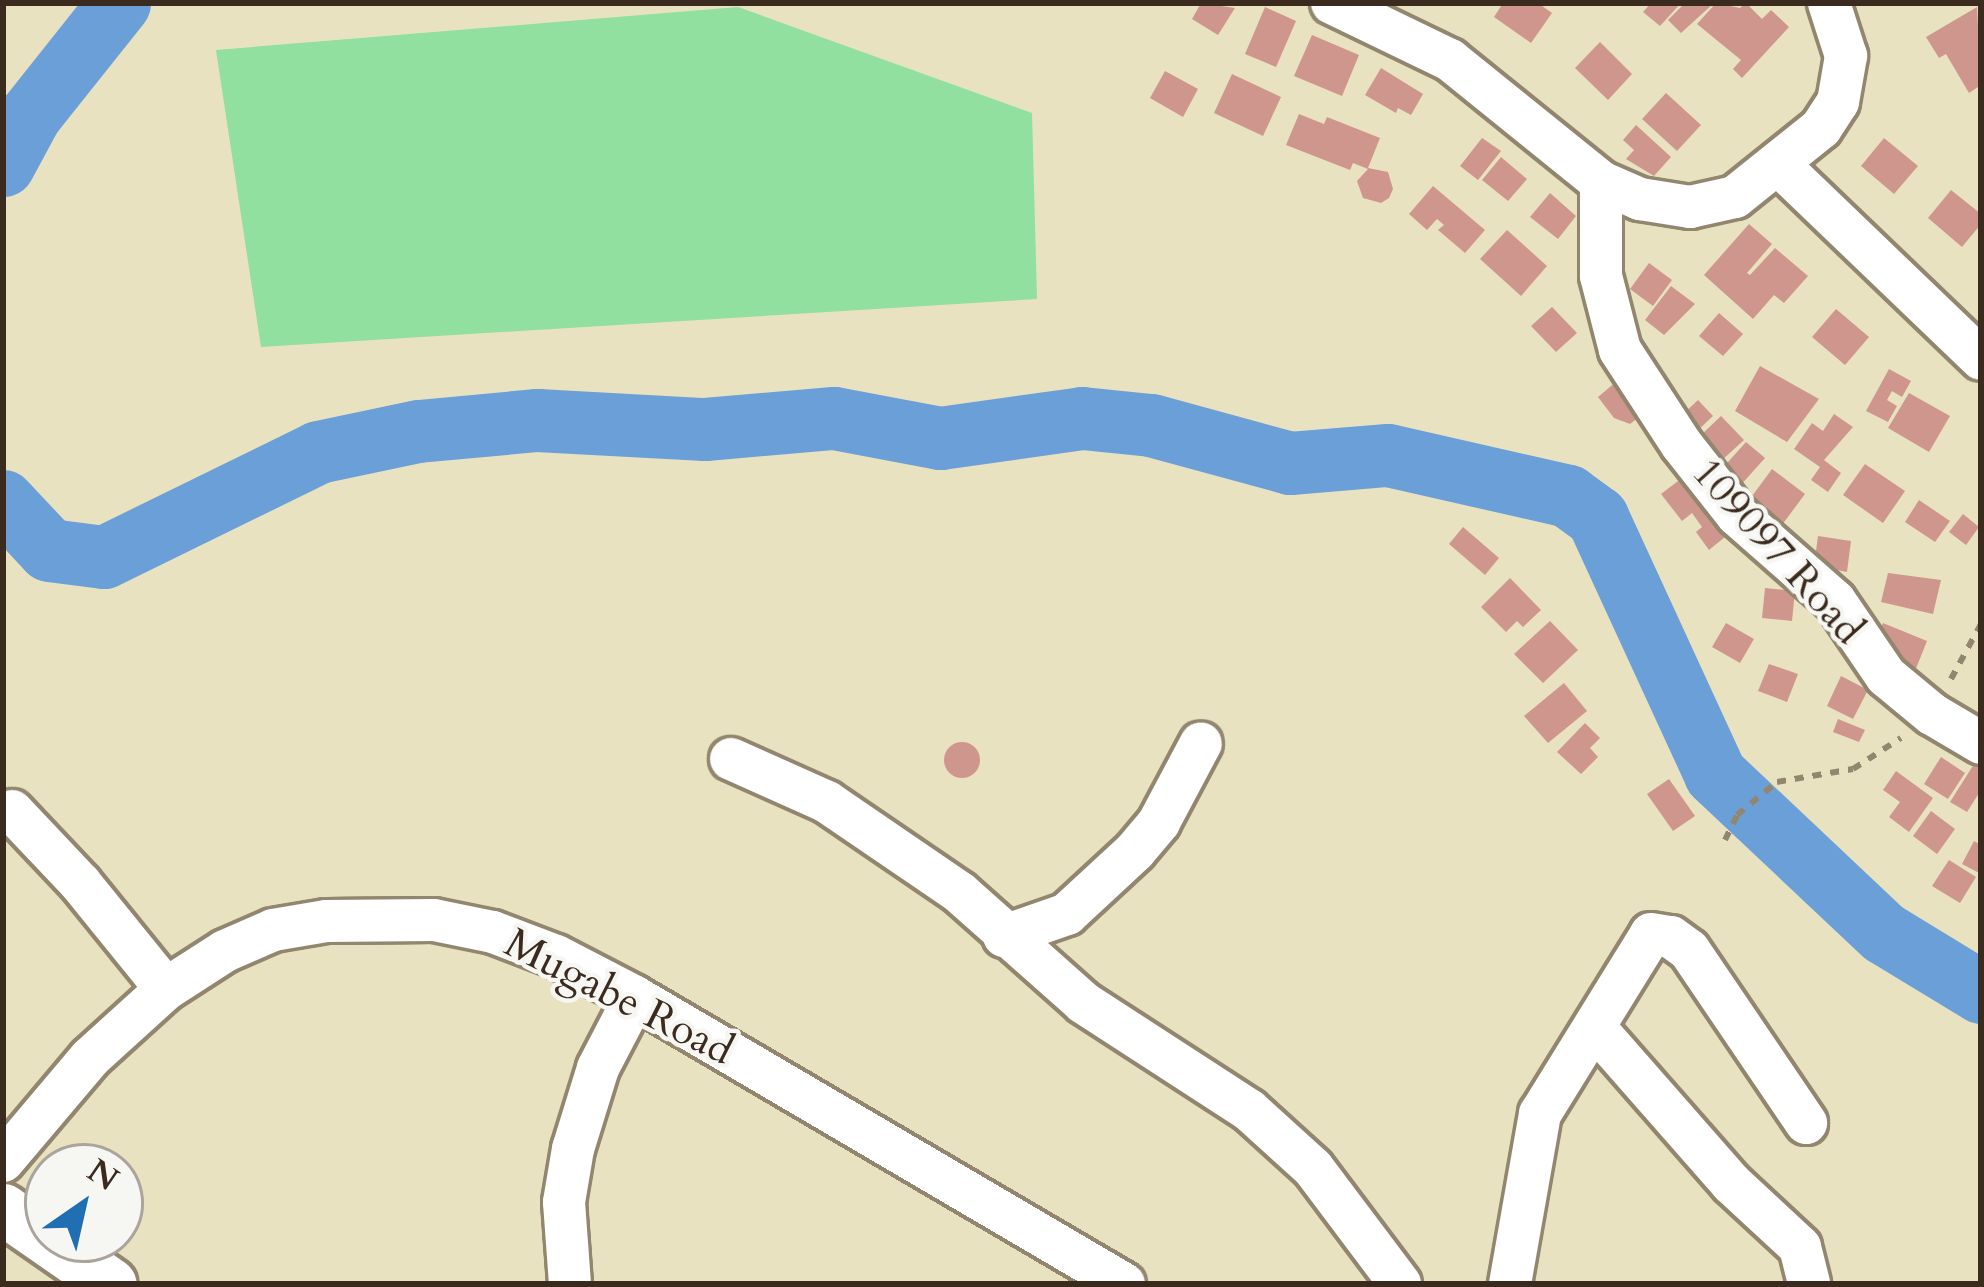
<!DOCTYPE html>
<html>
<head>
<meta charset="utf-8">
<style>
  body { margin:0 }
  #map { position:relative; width:1984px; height:1287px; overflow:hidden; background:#e9e2c0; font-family:Cardo,serif }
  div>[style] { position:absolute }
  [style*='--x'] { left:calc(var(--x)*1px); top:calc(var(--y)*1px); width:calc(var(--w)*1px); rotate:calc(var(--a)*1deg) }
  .green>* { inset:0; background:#91e09f }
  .river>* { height:63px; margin:-31.5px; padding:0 31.5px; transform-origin:31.5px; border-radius:31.5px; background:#6b9fd7 }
  .building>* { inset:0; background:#cf968e }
  .round { border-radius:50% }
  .path>* { height:6px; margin-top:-3px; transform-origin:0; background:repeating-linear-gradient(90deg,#92866f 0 9px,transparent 0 18px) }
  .roads { filter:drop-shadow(3px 0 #92866f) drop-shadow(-3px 0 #92866f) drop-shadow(0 3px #92866f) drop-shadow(0 -3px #92866f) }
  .minor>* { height:42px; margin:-21px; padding:0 21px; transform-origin:21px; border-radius:21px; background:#fff }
  .tertiary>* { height:51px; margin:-25.5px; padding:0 25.5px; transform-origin:25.5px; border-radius:25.5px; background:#fff }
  span { translate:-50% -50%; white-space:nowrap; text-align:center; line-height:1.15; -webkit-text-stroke:9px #f6f6f2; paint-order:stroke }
  .street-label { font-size:42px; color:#3b2a1e }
  .frame { position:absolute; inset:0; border:6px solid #3b2a1e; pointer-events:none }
  .north { position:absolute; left:24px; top:1143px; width:120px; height:120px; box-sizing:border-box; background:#f6f6f2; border:3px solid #aba49d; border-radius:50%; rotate:34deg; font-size:33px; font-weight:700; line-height:48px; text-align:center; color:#3b2a1e }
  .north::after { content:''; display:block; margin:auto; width:42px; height:54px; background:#1f6fb2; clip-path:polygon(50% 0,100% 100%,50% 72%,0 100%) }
</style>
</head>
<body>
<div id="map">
  <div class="green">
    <div style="clip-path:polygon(738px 7px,1032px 113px,1037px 299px,261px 347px,216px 50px)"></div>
  </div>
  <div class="river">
    <div style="--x:3;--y:165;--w:57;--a:-61.6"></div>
    <div style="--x:30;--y:115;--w:143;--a:-51.5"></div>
    <div style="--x:3;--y:501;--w:67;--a:46.8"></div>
    <div style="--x:49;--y:550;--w:55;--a:7.3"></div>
    <div style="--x:104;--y:557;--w:238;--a:-26.1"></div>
    <div style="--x:318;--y:452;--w:102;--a:-11.9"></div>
    <div style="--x:418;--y:431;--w:120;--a:-5.3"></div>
    <div style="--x:537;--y:420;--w:168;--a:3.1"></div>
    <div style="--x:705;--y:429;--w:129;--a:-4.9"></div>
    <div style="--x:834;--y:418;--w:108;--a:10.7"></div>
    <div style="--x:940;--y:438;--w:143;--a:-8"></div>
    <div style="--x:1082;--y:418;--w:69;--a:5.8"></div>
    <div style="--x:1151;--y:425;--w:144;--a:15.3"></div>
    <div style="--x:1290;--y:463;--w:98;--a:-4.7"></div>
    <div style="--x:1388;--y:455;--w:185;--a:12.8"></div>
    <div style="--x:1568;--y:496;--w:36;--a:36"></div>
    <div style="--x:1597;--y:517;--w:283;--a:65.3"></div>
    <div style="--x:1715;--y:774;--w:232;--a:43.3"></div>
    <div style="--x:1884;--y:933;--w:114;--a:31.3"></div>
  </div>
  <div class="building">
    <div style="clip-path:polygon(1201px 3px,1235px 8px,1218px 35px,1192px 19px)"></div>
    <div style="clip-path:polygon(1503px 3px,1538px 3px,1552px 13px,1531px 43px,1494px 17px)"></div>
    <div style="clip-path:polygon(1651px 3px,1681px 3px,1660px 26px,1643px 12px)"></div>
    <div style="clip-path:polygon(1685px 3px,1714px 3px,1681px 33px,1668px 20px)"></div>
    <div style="clip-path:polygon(1716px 3px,1740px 8px,1746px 3px,1762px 19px,1771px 10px,1789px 27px,1742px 78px,1733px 69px,1741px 60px,1697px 24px)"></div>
    <div style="clip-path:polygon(1265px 7px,1296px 21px,1276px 67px,1245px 54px)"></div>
    <div style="clip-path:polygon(1977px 7px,1981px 85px,1969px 93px,1946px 54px,1939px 58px,1926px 37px)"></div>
    <div style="clip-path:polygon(1312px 35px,1359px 55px,1342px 96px,1294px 76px)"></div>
    <div style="clip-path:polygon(1600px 42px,1632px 74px,1608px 100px,1575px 68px)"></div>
    <div style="clip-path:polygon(1381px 68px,1423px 94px,1411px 115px,1398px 108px,1396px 113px,1365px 95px)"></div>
    <div style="clip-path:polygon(1165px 71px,1198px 89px,1183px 117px,1150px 98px)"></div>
    <div style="clip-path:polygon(1232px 74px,1281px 97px,1263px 136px,1214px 113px)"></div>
    <div style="clip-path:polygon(1666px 93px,1701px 125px,1677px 151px,1642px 119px)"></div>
    <div style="clip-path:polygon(1299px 114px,1324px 124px,1327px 117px,1380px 138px,1368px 168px,1388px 172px,1393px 189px,1389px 198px,1381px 203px,1363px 198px,1357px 181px,1368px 169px,1353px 163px,1350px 170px,1286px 145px)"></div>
    <div style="clip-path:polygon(1636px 125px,1671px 157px,1654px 176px,1626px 159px,1634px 150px,1623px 140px)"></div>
    <div style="clip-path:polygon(1482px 138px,1501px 151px,1478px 180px,1460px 166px)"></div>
    <div style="clip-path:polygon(1884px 138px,1918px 166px,1894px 194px,1861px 166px)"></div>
    <div style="clip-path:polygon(1501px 157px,1527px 179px,1508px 201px,1482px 180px)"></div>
    <div style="clip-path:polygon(1433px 186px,1485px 230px,1465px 253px,1438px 230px,1444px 225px,1437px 219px,1427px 230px,1409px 214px)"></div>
    <div style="clip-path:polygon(1951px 190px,1981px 214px,1981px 224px,1962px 247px,1928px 218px)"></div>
    <div style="clip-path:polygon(1550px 193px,1576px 216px,1558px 239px,1530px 217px)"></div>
    <div style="clip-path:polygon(1749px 224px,1772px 244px,1747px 273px,1750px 275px,1775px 248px,1808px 276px,1784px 303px,1774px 295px,1753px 319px,1704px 275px)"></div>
    <div style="clip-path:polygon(1507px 230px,1547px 266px,1521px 296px,1480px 259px)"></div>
    <div style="clip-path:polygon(1649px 263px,1672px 280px,1653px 306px,1630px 289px)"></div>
    <div style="clip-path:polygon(1671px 286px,1695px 304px,1664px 335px,1645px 320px)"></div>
    <div style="clip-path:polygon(1552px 307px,1577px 333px,1556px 352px,1531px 326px)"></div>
    <div style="clip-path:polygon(1836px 309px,1869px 337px,1845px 365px,1812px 337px)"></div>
    <div style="clip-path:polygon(1719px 313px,1743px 334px,1723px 356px,1699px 336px)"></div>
    <div style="clip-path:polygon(1760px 366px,1819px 399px,1787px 442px,1735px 411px)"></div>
    <div style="clip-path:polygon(1889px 369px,1911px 381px,1902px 397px,1892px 391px,1887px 400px,1897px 406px,1888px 422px,1866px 411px)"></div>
    <div style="clip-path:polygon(1617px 381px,1643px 414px,1630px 424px,1614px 418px,1598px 397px)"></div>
    <div style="clip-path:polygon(1909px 393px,1950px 416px,1929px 452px,1888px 428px)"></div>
    <div style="clip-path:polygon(1698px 400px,1713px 416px,1695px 433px,1680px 417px)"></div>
    <div style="clip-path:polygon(1834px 414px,1853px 427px,1824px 460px,1841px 473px,1828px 492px,1811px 480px,1820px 467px,1794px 449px,1812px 423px,1823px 431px)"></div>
    <div style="clip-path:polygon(1721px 416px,1744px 440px,1721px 461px,1699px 437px)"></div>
    <div style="clip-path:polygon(1746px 442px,1765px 458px,1739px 487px,1720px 471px)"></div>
    <div style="clip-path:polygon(1865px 464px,1905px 491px,1883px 523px,1843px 495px)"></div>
    <div style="clip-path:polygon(1772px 469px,1805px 494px,1773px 537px,1744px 507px)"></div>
    <div style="clip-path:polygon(1686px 475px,1725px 537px,1709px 550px,1696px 532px,1702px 527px,1692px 513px,1682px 521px,1661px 494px)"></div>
    <div style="clip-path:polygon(1919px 500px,1950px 521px,1935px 542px,1905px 522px)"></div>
    <div style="clip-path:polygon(1963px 514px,1979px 527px,1966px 545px,1949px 532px)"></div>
    <div style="clip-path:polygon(1463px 527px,1499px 558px,1485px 575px,1449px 544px)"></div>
    <div style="clip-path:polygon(1818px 536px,1851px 541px,1847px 572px,1814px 566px)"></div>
    <div style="clip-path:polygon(1888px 573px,1941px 580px,1933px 614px,1881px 602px)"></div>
    <div style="clip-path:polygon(1510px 578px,1541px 610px,1523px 627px,1517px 621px,1506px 632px,1481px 607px)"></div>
    <div style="clip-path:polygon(1765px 588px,1795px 591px,1792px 621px,1762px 618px)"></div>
    <div style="clip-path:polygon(1550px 621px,1578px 650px,1543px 683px,1514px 654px)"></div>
    <div style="clip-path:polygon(1726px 623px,1754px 639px,1740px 663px,1712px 647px)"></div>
    <div style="clip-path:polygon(1883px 623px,1927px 641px,1915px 671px,1885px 659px,1875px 643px)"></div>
    <div style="clip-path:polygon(1769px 664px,1798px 674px,1787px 702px,1758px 691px)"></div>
    <div style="clip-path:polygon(1841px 676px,1868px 690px,1853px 719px,1827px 706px)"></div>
    <div style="clip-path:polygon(1564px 683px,1587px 711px,1548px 743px,1524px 716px)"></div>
    <div style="clip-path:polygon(1838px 719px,1865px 730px,1859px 742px,1833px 732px)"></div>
    <div style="clip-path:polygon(1585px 723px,1600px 738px,1590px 748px,1598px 757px,1581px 774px,1557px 752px)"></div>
    <div class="round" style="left:944px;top:742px;width:36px;height:36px"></div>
    <div style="clip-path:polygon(1941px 757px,1965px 773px,1948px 799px,1924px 784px)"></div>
    <div style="clip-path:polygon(1974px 764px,1981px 769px,1981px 790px,1967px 812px,1950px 802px)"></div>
    <div style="clip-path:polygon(1896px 771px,1933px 798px,1909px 832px,1889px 817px,1900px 802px,1883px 790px)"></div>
    <div style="clip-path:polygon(1669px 779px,1695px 816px,1673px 831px,1647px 794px)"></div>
    <div style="clip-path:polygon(1931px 811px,1955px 829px,1937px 854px,1913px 836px)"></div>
    <div style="clip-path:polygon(1974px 841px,1981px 845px,1981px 874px,1962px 864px)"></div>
    <div style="clip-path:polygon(1949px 860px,1976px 877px,1960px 903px,1932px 886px)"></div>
  </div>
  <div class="path">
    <div style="--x:1951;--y:679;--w:63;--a:-61.4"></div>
    <div style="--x:1725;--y:840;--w:28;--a:-64"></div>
    <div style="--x:1737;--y:815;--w:52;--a:-39.5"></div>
    <div style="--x:1777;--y:782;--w:77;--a:-9.7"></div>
    <div style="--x:1853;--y:769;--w:57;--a:-32.9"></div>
  </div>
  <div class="roads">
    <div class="minor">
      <div style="--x:1332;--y:3;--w:131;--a:25.8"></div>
      <div style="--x:1450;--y:60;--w:194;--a:38.9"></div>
      <div style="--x:1601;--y:182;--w:43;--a:23.6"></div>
      <div style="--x:1640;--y:199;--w:51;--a:9.1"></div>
      <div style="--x:1690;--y:207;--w:46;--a:-12.5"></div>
      <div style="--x:1735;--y:197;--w:110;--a:-38.7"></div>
      <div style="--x:1821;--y:128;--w:31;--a:-57"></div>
      <div style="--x:1838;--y:102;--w:47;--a:-80.1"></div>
      <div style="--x:1846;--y:56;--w:56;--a:-107.8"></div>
      <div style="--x:1779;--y:165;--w:280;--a:43.8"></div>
      <div style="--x:1601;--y:182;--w:94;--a:90"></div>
      <div style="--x:1601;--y:276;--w:76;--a:75.6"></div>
      <div style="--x:1620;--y:350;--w:113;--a:56.9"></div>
      <div style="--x:1682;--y:445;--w:89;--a:51.8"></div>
      <div style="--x:1737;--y:515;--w:130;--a:41.3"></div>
      <div style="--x:1835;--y:601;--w:91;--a:55.8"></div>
      <div style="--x:1886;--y:676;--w:60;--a:39.6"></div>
      <div style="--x:1932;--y:714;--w:57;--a:30.6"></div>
      <div style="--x:731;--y:759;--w:105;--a:24.1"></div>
      <div style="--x:827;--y:802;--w:160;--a:34.3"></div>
      <div style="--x:959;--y:892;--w:167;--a:41.6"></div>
      <div style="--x:1084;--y:1003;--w:197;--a:33"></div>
      <div style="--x:1249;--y:1110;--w:86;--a:42.2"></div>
      <div style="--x:1313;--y:1168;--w:145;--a:53.1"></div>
      <div style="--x:12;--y:811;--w:100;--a:46.6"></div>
      <div style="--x:81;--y:884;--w:135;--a:51"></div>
      <div style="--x:1004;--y:936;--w:67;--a:-19.2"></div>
      <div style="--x:1067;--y:914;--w:93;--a:-42.8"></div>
      <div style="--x:1135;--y:851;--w:38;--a:-50"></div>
      <div style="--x:1159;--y:822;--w:89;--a:-62"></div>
      <div style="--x:1595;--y:1028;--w:206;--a:48.7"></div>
      <div style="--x:1731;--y:1183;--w:94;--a:42.8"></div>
      <div style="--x:1800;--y:1247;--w:38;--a:76"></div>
      <div style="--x:3;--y:1161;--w:135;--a:-49.8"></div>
      <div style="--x:90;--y:1058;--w:103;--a:-42.2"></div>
      <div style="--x:166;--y:989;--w:70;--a:-32.8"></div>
      <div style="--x:225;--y:951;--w:52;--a:-23.6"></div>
      <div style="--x:273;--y:930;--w:54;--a:-9.6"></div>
      <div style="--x:326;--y:921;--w:108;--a:-0.5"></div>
      <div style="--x:434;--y:920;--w:60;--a:11.5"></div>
      <div style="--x:493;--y:932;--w:67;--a:20.9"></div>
      <div style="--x:556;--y:956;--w:89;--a:27.4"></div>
      <div style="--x:635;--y:997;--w:567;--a:30.41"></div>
      <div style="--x:570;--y:1284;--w:82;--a:-94.2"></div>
      <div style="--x:564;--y:1202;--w:54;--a:-80.4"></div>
      <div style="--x:573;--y:1149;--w:85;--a:-72.8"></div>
      <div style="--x:598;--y:1068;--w:80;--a:-62.5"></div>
      <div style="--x:1510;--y:1284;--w:173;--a:-80"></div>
      <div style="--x:1540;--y:1114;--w:211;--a:-58.3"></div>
      <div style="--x:1651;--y:934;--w:20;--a:9"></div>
      <div style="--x:1671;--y:937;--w:22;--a:36"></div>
      <div style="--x:1689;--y:950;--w:209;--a:55.9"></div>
    </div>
    <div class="tertiary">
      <div style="--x:3;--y:1209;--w:131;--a:34.8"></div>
    </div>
  </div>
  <div class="street-label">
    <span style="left:1778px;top:551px;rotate:48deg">109097 Road</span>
    <span style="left:619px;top:997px;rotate:27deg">Mugabe Road</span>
  </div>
  <div class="frame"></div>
  <div class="north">N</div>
</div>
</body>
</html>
